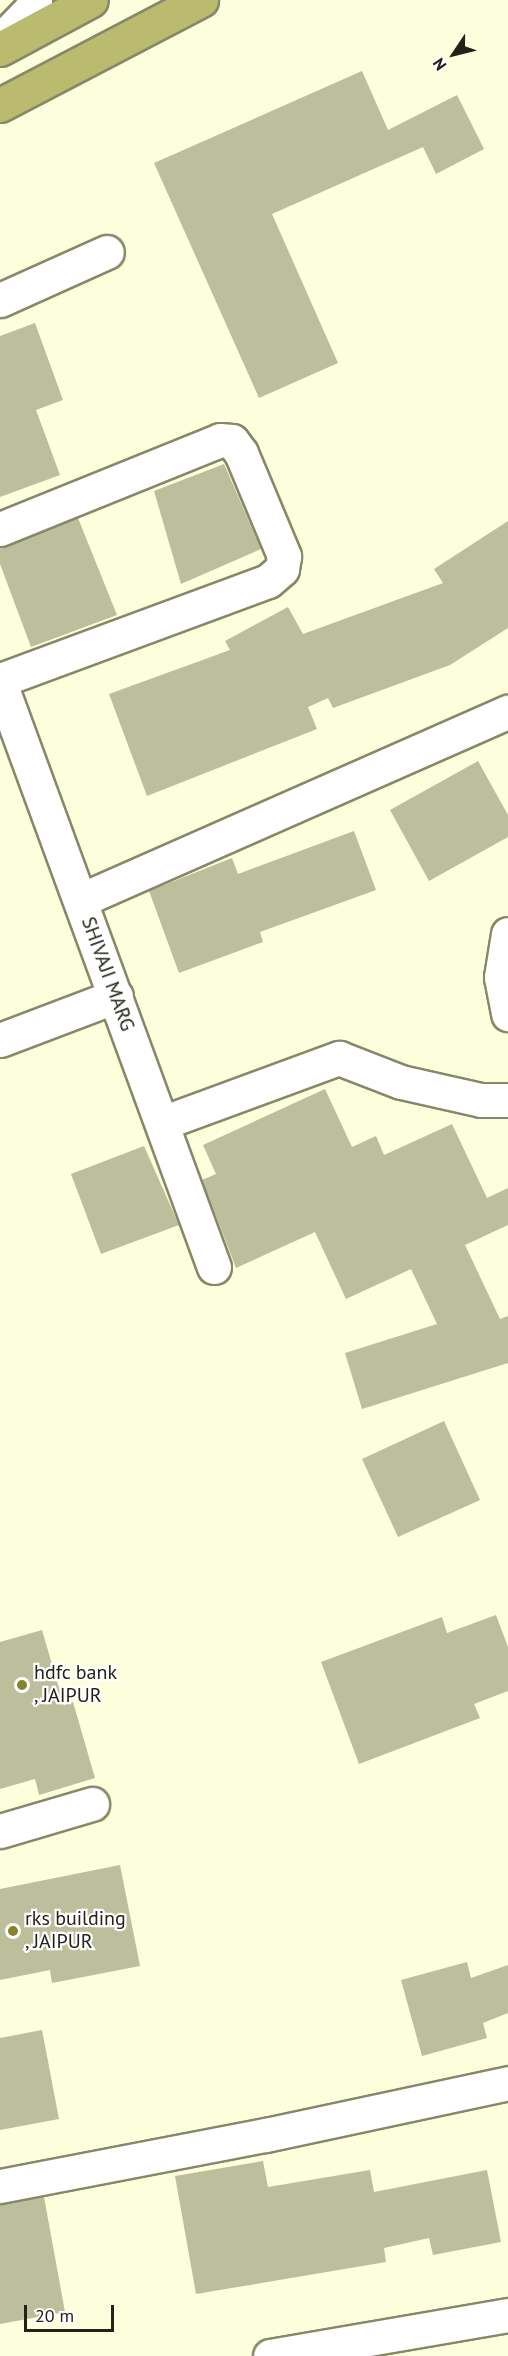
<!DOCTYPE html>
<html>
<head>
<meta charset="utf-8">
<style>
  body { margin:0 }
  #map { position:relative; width:508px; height:2356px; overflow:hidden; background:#fdfedb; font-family:"PT Sans",sans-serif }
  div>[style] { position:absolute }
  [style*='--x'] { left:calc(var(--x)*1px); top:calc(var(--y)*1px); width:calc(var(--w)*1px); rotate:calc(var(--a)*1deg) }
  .building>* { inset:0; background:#bdbe9c }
  .roads { filter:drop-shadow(2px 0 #878868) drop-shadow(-2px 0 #878868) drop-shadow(0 2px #878868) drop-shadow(0 -2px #878868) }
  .minor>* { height:33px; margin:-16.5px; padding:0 16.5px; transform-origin:16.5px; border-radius:16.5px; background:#fff }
  .major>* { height:33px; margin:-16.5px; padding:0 16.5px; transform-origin:16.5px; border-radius:16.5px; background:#bbbb70 }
  .dots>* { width:16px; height:16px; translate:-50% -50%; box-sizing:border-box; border:3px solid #fff; border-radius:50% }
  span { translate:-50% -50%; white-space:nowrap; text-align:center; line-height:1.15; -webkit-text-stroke:4.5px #fff; paint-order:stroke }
  .street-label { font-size:20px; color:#222216 }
  .poi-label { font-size:20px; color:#222216 }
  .left { translate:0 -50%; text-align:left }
  .north { position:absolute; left:424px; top:24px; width:60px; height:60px; -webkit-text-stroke:4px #fff; paint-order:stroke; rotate:235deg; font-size:16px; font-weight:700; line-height:24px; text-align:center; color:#222216 }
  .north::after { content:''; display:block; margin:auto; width:21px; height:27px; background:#222216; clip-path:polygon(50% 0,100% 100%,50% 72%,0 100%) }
  .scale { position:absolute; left:24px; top:2305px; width:90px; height:27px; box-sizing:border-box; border:3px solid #222216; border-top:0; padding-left:8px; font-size:18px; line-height:21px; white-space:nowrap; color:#222216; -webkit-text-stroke:4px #fff; paint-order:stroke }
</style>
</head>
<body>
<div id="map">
  <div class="building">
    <div style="clip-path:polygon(362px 71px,388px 130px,457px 95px,484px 149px,436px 174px,423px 147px,272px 214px,338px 363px,259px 398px,154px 163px)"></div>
    <div style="clip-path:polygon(35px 323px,63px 400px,36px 410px,60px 475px,0 497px,0 336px)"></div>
    <div style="clip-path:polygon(224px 464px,261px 549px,181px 584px,154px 491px)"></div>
    <div style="clip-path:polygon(78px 518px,117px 615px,31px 647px,0 564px,0 547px)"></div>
    <div style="clip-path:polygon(508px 521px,508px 628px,450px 665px,333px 708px,328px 698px,308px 707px,317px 729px,147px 796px,109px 694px,230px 650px,225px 641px,288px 607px,303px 634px,443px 583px,434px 569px)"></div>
    <div style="clip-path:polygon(478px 761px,508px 815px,508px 837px,429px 881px,390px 810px)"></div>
    <div style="clip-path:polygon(354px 831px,376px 890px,260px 932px,263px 942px,179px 973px,149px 891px,232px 858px,238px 874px)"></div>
    <div style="clip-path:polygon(325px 1089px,352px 1147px,376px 1136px,384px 1155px,452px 1124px,487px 1198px,508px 1188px,508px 1225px,465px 1245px,500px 1319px,508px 1316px,508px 1363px,362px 1409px,345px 1353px,437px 1324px,411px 1269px,346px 1299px,315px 1232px,236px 1268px,202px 1180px,216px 1174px,203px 1145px)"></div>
    <div style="clip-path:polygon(144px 1146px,179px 1225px,101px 1254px,71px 1174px)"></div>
    <div style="clip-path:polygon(444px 1421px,480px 1500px,398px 1537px,362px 1459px)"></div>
    <div style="clip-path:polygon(496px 1615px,508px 1647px,508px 1691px,474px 1704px,480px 1718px,359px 1764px,321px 1662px,442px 1617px,447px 1633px)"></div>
    <div style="clip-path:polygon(42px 1630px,64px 1705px,73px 1702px,95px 1778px,39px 1795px,35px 1779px,0 1789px,0 1642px)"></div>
    <div style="clip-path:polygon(120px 1865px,140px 1966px,52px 1983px,50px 1970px,0 1980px,0 1889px)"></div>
    <div style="clip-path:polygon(467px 1962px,471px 1978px,508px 1965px,508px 2013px,483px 2023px,487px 2038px,422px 2056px,401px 1980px)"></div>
    <div style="clip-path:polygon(42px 2030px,59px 2119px,0 2130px,0 2038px)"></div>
    <div style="clip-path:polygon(263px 2161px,268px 2187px,370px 2170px,374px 2192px,487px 2170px,501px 2242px,433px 2255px,429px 2238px,384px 2248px,386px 2262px,196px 2294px,175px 2176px)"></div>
    <div style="clip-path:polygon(44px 2197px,65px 2312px,0 2324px,0 2205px)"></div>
  </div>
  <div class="roads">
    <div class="minor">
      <div style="--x:0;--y:41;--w:45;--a:-45.9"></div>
      <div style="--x:31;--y:9;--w:10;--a:-66"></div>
      <div style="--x:0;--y:300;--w:117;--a:-24.2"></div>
      <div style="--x:0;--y:529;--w:237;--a:-22"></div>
      <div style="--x:220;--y:440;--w:12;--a:5"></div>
      <div style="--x:232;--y:441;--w:15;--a:53"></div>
      <div style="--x:241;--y:453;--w:112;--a:67.3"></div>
      <div style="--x:284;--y:556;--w:13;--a:99"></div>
      <div style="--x:282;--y:569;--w:18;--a:139"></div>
      <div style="--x:268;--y:581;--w:286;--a:159.7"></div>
      <div style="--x:0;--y:683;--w:622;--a:69.88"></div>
      <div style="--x:81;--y:900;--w:467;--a:-23.8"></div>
      <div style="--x:508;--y:934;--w:44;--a:99.2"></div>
      <div style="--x:501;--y:977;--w:38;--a:79"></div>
      <div style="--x:0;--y:1040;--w:124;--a:-20.8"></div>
      <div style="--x:162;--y:1123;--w:189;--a:-20.2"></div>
      <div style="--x:339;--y:1058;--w:66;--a:21.2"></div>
      <div style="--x:401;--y:1082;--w:82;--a:12.7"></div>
      <div style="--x:481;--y:1100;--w:27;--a:0"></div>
      <div style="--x:0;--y:1831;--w:96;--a:-16.4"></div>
      <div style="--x:0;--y:2186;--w:271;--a:-10.9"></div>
      <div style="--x:266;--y:2135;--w:248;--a:-12.1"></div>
      <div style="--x:270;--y:2356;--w:242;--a:-9.8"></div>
    </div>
    <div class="major">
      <div style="--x:0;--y:49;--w:103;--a:-28.3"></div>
      <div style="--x:0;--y:105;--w:227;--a:-27.6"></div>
    </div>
  </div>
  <div class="dots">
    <div style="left:22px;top:1685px;background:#84842d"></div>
    <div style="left:13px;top:1931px;background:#84842d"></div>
  </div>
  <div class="street-label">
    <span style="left:108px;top:974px;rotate:70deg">SHIVAJI MARG</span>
  </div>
  <div class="poi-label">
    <span class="left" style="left:34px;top:1684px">hdfc bank<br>, JAIPUR</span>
    <span class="left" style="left:25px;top:1930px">rks building<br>, JAIPUR</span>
  </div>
  <div class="north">N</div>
  <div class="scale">20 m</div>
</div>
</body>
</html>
